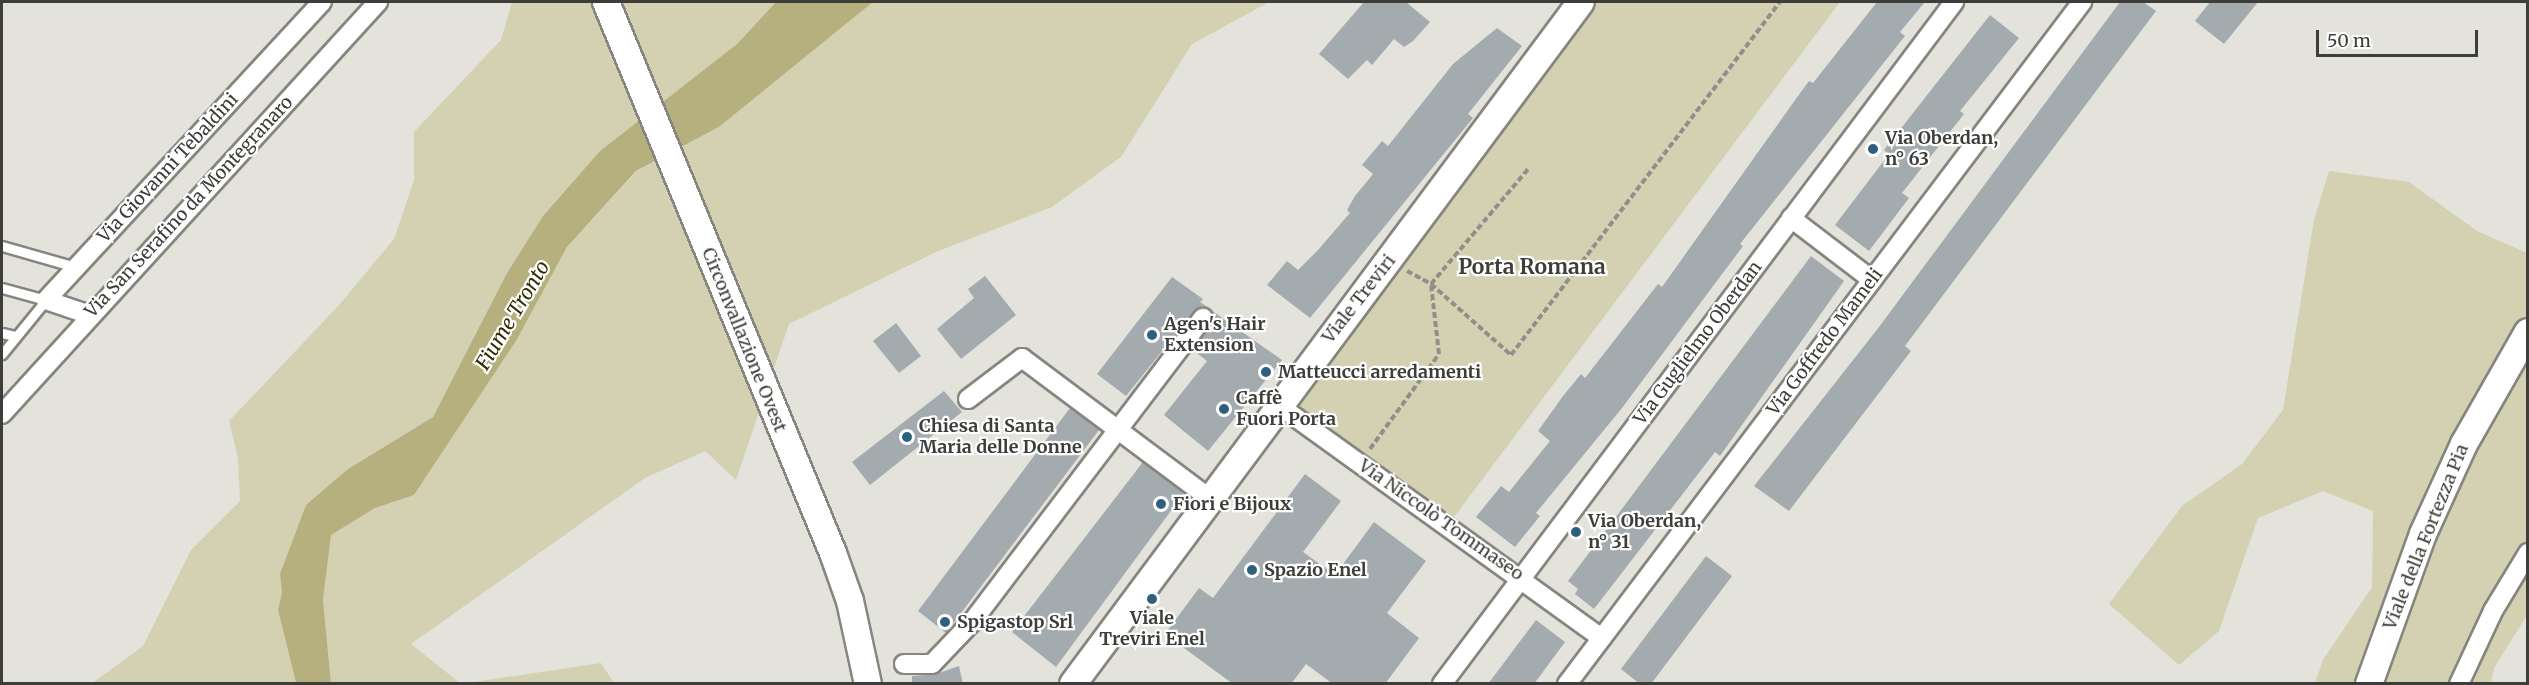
<!DOCTYPE html>
<html>
<head>
<meta charset="utf-8">
<style>
  body { margin:0 }
  #map { position:relative; width:2529px; height:685px; overflow:hidden; background:#e3e2db; font-family:Merriweather,serif }
  div>[style] { position:absolute }
  [style*='--x'] { left:calc(var(--x)*1px); top:calc(var(--y)*1px); width:calc(var(--w)*1px); rotate:calc(var(--a)*1deg) }
  .green>* { inset:0; background:#d4d1b2 }
  .water>* { inset:0; background:#b6b07e }
  .building>* { inset:0; background:#a4abaf }
  .path>* { height:4px; margin-top:-2px; transform-origin:0; background:repeating-linear-gradient(90deg,#90908b 0 6px,transparent 0 9px) }
  .roads { filter:drop-shadow(2px 0 #86857e) drop-shadow(-2px 0 #86857e) drop-shadow(0 2px #86857e) drop-shadow(0 -2px #86857e) }
  .lane>* { height:9px; margin:-4.5px; padding:0 4.5px; transform-origin:4.5px; border-radius:4.5px; background:#fff }
  .street>* { height:18px; margin:-9px; padding:0 9px; transform-origin:9px; border-radius:9px; background:#fff }
  .secondary>* { height:26px; margin:-13px; padding:0 13px; transform-origin:13px; border-radius:13px; background:#fff }
  .dots>* { width:16px; height:16px; translate:-50% -50%; box-sizing:border-box; border:3px solid #fff; border-radius:50% }
  span { translate:-50% -50%; white-space:nowrap; text-align:center; line-height:1.15; -webkit-text-stroke:4.5px #fff; paint-order:stroke }
  .poi-label { font-size:18px; color:#3d3d3a; font-weight:700 }
  .left { translate:0 -50%; text-align:left }
  .street-label { font-size:18px; color:#3d3d3a }
  .water-label { font-size:20px; color:#312c01; font-style:italic }
  .quarter-label { font-size:21px; color:#3d3d3a; font-weight:700 }
  .frame { position:absolute; inset:0; border:3px solid #3d3d3a; pointer-events:none }
  .scale { position:absolute; left:2316px; top:30px; width:162px; height:27px; box-sizing:border-box; border:3px solid #3d3d3a; border-top:0; padding-left:8px; font-size:18px; line-height:21px; white-space:nowrap; color:#3d3d3a; -webkit-text-stroke:4px #fff; paint-order:stroke }
</style>
</head>
<body>
<div id="map">
  <div class="green">
    <div style="clip-path:polygon(512px 2px,776px 2px,737px 44px,600px 151px,543px 216px,507px 273px,433px 417px,348px 469px,280px 574px,282px 592px,278px 610px,296px 683px,91px 684px,143px 646px,191px 550px,240px 501px,238px 458px,229px 421px,340px 304px,394px 239px,414px 180px,414px 132px,501px 40px)"></div>
    <div style="clip-path:polygon(873px 2px,1269px 2px,1192px 44px,1121px 157px,1052px 207px,936px 252px,789px 324px,736px 480px,705px 451px,645px 478px,411px 644px,460px 683px,331px 684px,323px 600px,331px 535px,375px 508px,414px 495px,516px 341px,567px 247px,637px 171px,719px 127px)"></div>
    <div style="clip-path:polygon(1597px 2px,1840px 2px,1454px 517px,1292px 405px)"></div>
    <div style="clip-path:polygon(2329px 171px,2409px 182px,2477px 231px,2527px 253px,2527px 615px,2494px 668px,2491px 683px,2315px 683px,2323px 660px,2372px 587px,2373px 511px,2323px 491px,2258px 518px,2219px 631px,2179px 665px,2109px 604px,2182px 506px,2242px 464px,2283px 410px,2314px 220px)"></div>
    <div style="clip-path:polygon(601px 663px,614px 683px,467px 683px)"></div>
  </div>
  <div class="water">
    <div style="clip-path:polygon(776px 2px,873px 2px,719px 127px,636px 171px,567px 247px,516px 341px,414px 495px,375px 508px,331px 535px,323px 600px,331px 683px,296px 683px,278px 610px,282px 592px,280px 574px,306px 505px,348px 469px,433px 417px,507px 273px,543px 216px,600px 151px,737px 44px)"></div>
  </div>
  <div class="building">
    <div style="clip-path:polygon(1364px 2px,1406px 2px,1430px 22px,1413px 41px,1404px 47px,1394px 39px,1372px 65px,1367px 60px,1348px 79px,1319px 54px)"></div>
    <div style="clip-path:polygon(1877px 2px,1925px 2px,1900px 32px,1905px 36px,1740px 244px,1743px 246px,1622px 408px,1536px 513px,1540px 516px,1515px 547px,1476px 517px,1501px 486px,1509px 492px,1550px 441px,1538px 431px,1563px 396px,1581px 374px,1585px 378px,1658px 284px,1662px 287px,1798px 96px,1809px 81px,1813px 83px)"></div>
    <div style="clip-path:polygon(2120px 2px,2143px 2px,2156px 11px,1905px 346px,1911px 351px,1789px 511px,1754px 486px,1879px 327px)"></div>
    <div style="clip-path:polygon(2210px 2px,2258px 2px,2224px 44px,2195px 21px)"></div>
    <div style="clip-path:polygon(1990px 15px,2019px 38px,1960px 111px,1964px 114px,1902px 193px,1909px 198px,1869px 251px,1835px 225px,1889px 154px,1884px 150px)"></div>
    <div style="clip-path:polygon(1497px 28px,1522px 46px,1468px 114px,1473px 118px,1310px 318px,1267px 285px,1287px 261px,1298px 270px,1318px 250px,1350px 213px,1347px 210px,1355px 196px,1373px 174px,1362px 165px,1382px 141px,1388px 146px,1453px 64px)"></div>
    <div style="clip-path:polygon(1811px 256px,1844px 281px,1720px 456px,1715px 452px,1594px 609px,1575px 594px,1578px 589px,1568px 581px)"></div>
    <div style="clip-path:polygon(985px 276px,1016px 315px,961px 359px,937px 329px,974px 298px,968px 289px)"></div>
    <div style="clip-path:polygon(1172px 277px,1203px 299px,1200px 302px,1209px 308px,1194px 311px,1126px 396px,1097px 374px)"></div>
    <div style="clip-path:polygon(1211px 310px,1282px 360px,1208px 451px,1164px 415px,1207px 361px,1193px 350px,1212px 324px)"></div>
    <div style="clip-path:polygon(896px 323px,921px 356px,899px 373px,873px 341px)"></div>
    <div style="clip-path:polygon(944px 391px,962px 412px,870px 485px,852px 462px)"></div>
    <div style="clip-path:polygon(1070px 408px,1099px 430px,946px 633px,918px 611px)"></div>
    <div style="clip-path:polygon(1143px 462px,1184px 493px,1056px 667px,1012px 632px)"></div>
    <div style="clip-path:polygon(1305px 474px,1341px 501px,1303px 552px,1335px 575px,1374px 522px,1426px 561px,1387px 613px,1419px 638px,1385px 684px,1333px 684px,1306px 664px,1291px 684px,1233px 684px,1165px 634px,1199px 588px,1213px 598px)"></div>
    <div style="clip-path:polygon(1706px 556px,1732px 576px,1651px 684px,1640px 684px,1621px 669px)"></div>
    <div style="clip-path:polygon(1536px 620px,1565px 642px,1534px 684px,1488px 684px)"></div>
    <div style="clip-path:polygon(959px 666px,963px 684px,912px 684px,912px 676px,936px 674px)"></div>
  </div>
  <div class="path">
    <div style="--x:1407;--y:271;--w:27;--a:28"></div>
    <div style="--x:1431;--y:284;--w:107;--a:41.6"></div>
    <div style="--x:1511;--y:355;--w:444;--a:-52.7"></div>
    <div style="--x:1370;--y:449;--w:117;--a:-54"></div>
    <div style="--x:1439;--y:354;--w:70;--a:-96.5"></div>
    <div style="--x:1431;--y:284;--w:153;--a:-49.8"></div>
  </div>
  <div class="roads">
    <div class="lane">
      <div style="--x:2;--y:246;--w:76;--a:16"></div>
      <div style="--x:2;--y:288;--w:46;--a:15.3"></div>
      <div style="--x:46;--y:300;--w:70;--a:129.2"></div>
      <div style="--x:2;--y:333;--w:13;--a:13"></div>
    </div>
    <div class="street">
      <div style="--x:1791;--y:218;--w:102;--a:37.4"></div>
      <div style="--x:90;--y:315;--w:46;--a:-161.2"></div>
      <div style="--x:46;--y:300;--w:406;--a:-47.2"></div>
      <div style="--x:968;--y:399;--w:68;--a:-37.2"></div>
      <div style="--x:1022;--y:358;--w:234;--a:36.8"></div>
      <div style="--x:1277;--y:404;--w:400;--a:35.8"></div>
      <div style="--x:2;--y:414;--w:558;--a:-47.62"></div>
      <div style="--x:904;--y:664;--w:28;--a:0"></div>
      <div style="--x:932;--y:664;--w:58;--a:-46.4"></div>
      <div style="--x:972;--y:622;--w:382;--a:-52.8"></div>
      <div style="--x:1442;--y:684;--w:853;--a:-53.1"></div>
      <div style="--x:1567;--y:684;--w:855;--a:-52.94"></div>
      <div style="--x:2459;--y:684;--w:81;--a:-65"></div>
      <div style="--x:2493;--y:611;--w:68;--a:-58.9"></div>
    </div>
    <div class="secondary">
      <div style="--x:606;--y:2;--w:596;--a:67.61"></div>
      <div style="--x:833;--y:553;--w:51;--a:70.5"></div>
      <div style="--x:850;--y:601;--w:85;--a:77.8"></div>
      <div style="--x:1073;--y:684;--w:850;--a:-53.32"></div>
      <div style="--x:2369;--y:684;--w:159;--a:-70.2"></div>
      <div style="--x:2423;--y:534;--w:99;--a:-65.5"></div>
      <div style="--x:2464;--y:444;--w:129;--a:-60.3"></div>
    </div>
  </div>
  <div class="dots">
    <div style="left:1873px;top:149px;background:#2d607d"></div>
    <div style="left:1152px;top:335px;background:#2d607d"></div>
    <div style="left:1266px;top:372px;background:#2d607d"></div>
    <div style="left:1224px;top:409px;background:#2d607d"></div>
    <div style="left:907px;top:437px;background:#2d607d"></div>
    <div style="left:1161px;top:504px;background:#2d607d"></div>
    <div style="left:1576px;top:532px;background:#2d607d"></div>
    <div style="left:1252px;top:570px;background:#2d607d"></div>
    <div style="left:1152px;top:599px;background:#2d607d"></div>
    <div style="left:945px;top:622px;background:#2d607d"></div>
  </div>
  <div class="poi-label">
    <span class="left" style="left:1885px;top:149px">Via Oberdan,<br>n° 63</span>
    <span class="left" style="left:1164px;top:335px">Agen's Hair<br>Extension</span>
    <span class="left" style="left:1278px;top:372px">Matteucci arredamenti</span>
    <span class="left" style="left:1236px;top:409px">Caffè<br>Fuori Porta</span>
    <span class="left" style="left:919px;top:437px">Chiesa di Santa<br>Maria delle Donne</span>
    <span class="left" style="left:1173px;top:504px">Fiori e Bijoux</span>
    <span class="left" style="left:1588px;top:532px">Via Oberdan,<br>n° 31</span>
    <span class="left" style="left:1264px;top:570px">Spazio Enel</span>
    <span style="left:1152px;top:629px">Viale<br>Treviri Enel</span>
    <span class="left" style="left:957px;top:622px">Spigastop Srl</span>
  </div>
  <div class="street-label">
    <span style="left:168px;top:168px;rotate:-47deg">Via Giovanni Tebaldini</span>
    <span style="left:189px;top:207px;rotate:-47deg">Via San Serafino da Montegranaro</span>
    <span style="left:1359px;top:299px;rotate:-52deg">Viale Treviri</span>
    <span style="left:744px;top:340px;rotate:68deg">Circonvallazione Ovest</span>
    <span style="left:1825px;top:342px;rotate:-53deg">Via Goffredo Mameli</span>
    <span style="left:1698px;top:343px;rotate:-53deg">Via Guglielmo Oberdan</span>
    <span style="left:1441px;top:520px;rotate:35deg">Via Niccolò Tommaseo</span>
    <span style="left:2426px;top:537px;rotate:-68deg">Viale della Fortezza Pia</span>
  </div>
  <div class="water-label">
    <span style="left:512px;top:315px;rotate:-59deg">Fiume Tronto</span>
  </div>
  <div class="quarter-label">
    <span style="left:1532px;top:267px">Porta Romana</span>
  </div>
  <div class="frame"></div>
  <div class="scale">50 m</div>
</div>
</body>
</html>
